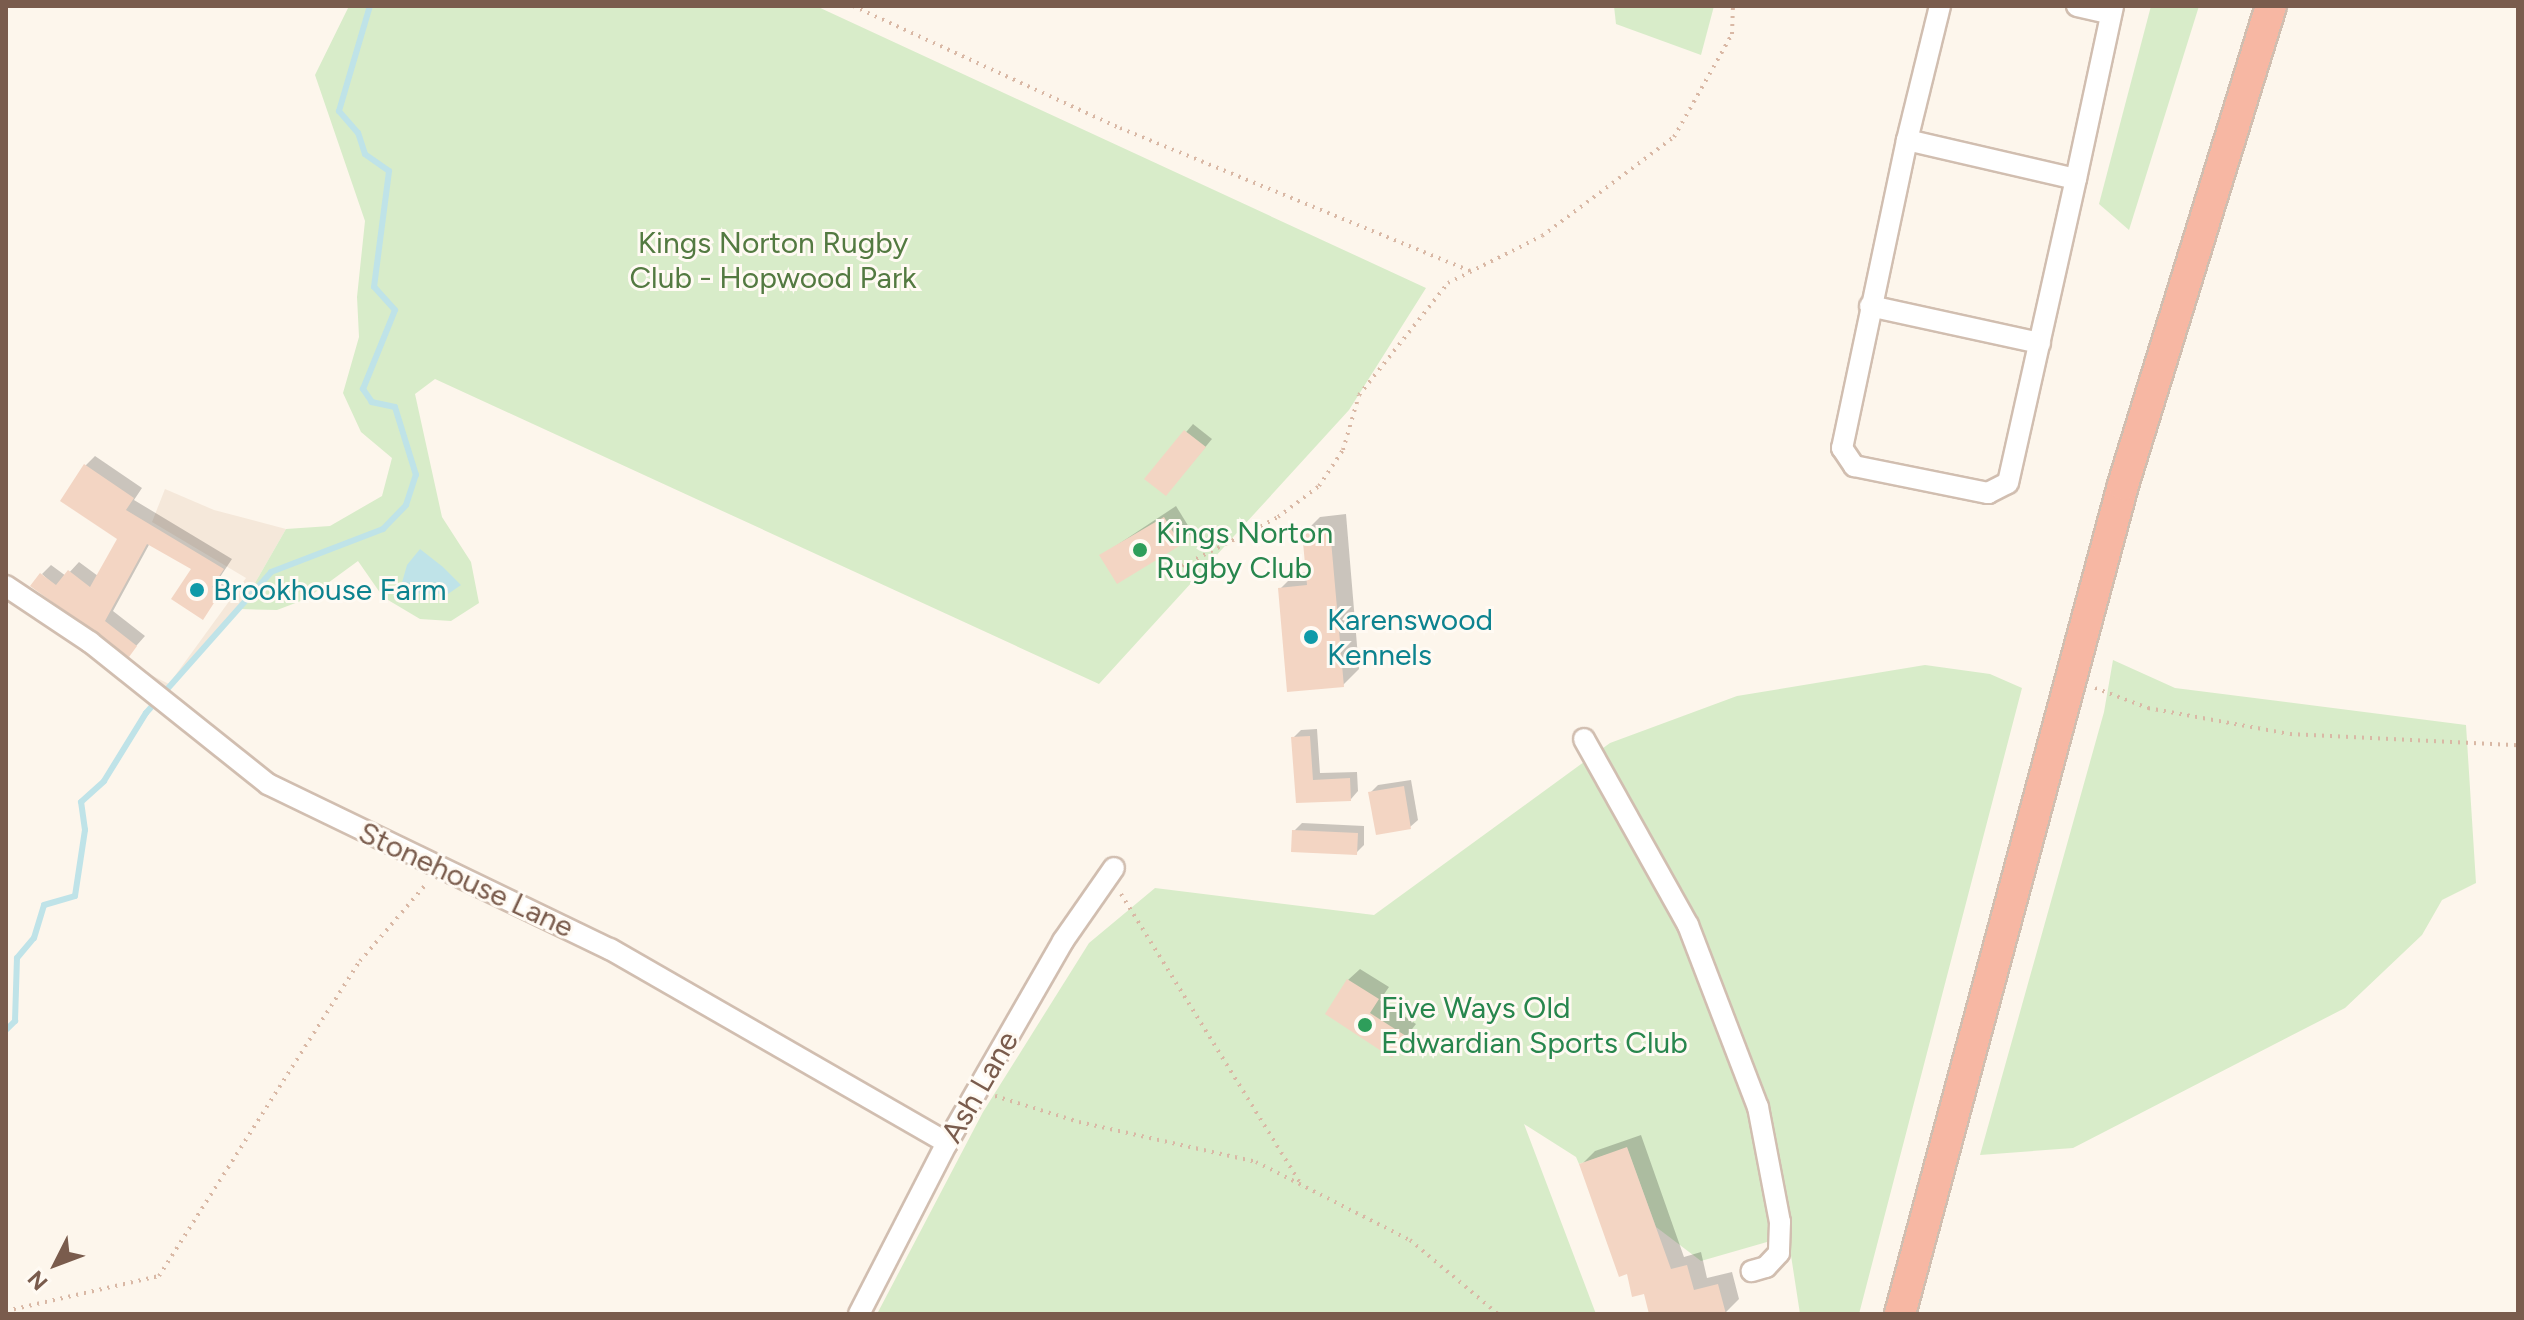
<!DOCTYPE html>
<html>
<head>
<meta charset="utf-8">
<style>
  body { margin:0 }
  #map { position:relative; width:2524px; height:1320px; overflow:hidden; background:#fdf6ec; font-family:Figtree,sans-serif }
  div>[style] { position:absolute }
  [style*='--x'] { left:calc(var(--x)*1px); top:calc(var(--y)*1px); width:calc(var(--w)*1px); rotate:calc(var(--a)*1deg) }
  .residential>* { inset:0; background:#f5e8da }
  .green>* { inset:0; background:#d8ecc9 }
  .water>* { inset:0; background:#bfe3e8 }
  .shadow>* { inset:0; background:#0003 }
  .stream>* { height:6px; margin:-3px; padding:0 3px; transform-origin:3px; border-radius:3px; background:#bfe3e8 }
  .building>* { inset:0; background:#f3d5c3 }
  .path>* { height:4px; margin-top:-2px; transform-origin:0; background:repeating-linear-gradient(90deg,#d9b8a5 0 2px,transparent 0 8px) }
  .roads { filter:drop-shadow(2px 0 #d1beb0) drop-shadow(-2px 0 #d1beb0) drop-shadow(0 2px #d1beb0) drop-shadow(0 -2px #d1beb0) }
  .minor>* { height:20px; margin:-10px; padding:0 10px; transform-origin:10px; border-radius:10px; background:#fff }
  .highway>* { height:30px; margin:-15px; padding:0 15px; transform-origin:15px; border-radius:15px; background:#f7b7a3 }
  .dots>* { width:22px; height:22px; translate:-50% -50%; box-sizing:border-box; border:4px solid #fffaf3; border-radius:50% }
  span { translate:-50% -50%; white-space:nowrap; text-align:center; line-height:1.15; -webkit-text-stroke:6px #fffaf3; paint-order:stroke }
  .park-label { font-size:30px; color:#537a41 }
  .leisure-label { font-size:30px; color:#27864d }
  .left { translate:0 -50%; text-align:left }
  .culture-label { font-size:30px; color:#0d838f }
  .street-label { font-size:30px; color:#7a5c4d }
  .frame { position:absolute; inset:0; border:8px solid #7a5c4d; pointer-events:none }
  .north { position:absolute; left:16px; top:1224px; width:80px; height:80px; -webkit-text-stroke:6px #fffaf3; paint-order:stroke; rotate:228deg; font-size:22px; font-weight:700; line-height:32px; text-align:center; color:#7a5c4d }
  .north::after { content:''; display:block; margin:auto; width:28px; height:36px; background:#7a5c4d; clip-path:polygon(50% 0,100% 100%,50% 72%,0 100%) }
</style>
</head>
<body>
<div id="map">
  <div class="residential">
    <div style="clip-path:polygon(165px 489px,214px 510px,286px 529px,240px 609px,168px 689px,131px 665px,169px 684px,246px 578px,152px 522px)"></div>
  </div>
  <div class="green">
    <div style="clip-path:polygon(349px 6px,816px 6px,1426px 288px,1349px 410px,1099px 684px,435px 379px,415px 394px,442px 517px,471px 562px,479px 603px,451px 621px,420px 619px,383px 597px,358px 561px,306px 599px,277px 610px,240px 609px,286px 529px,330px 526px,382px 496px,392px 458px,361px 432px,343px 393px,359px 337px,357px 297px,365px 221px,315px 75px)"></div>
    <div style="clip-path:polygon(1614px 6px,1714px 6px,1701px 55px,1616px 24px)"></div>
    <div style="clip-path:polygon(2151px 6px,2199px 6px,2129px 230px,2099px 204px)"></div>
    <div style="clip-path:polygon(2113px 660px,2175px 688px,2466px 725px,2476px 883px,2442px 900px,2422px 935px,2345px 1008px,2073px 1148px,1980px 1155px,2104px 712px)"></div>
    <div style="clip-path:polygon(1925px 665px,1990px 674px,2022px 688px,1859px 1314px,1800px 1314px,1788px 1236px,1701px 1261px,1656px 1227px,1627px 1148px,1579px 1164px,1576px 1157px,1524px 1124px,1596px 1314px,877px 1314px,983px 1112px,1089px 943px,1155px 888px,1374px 915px,1610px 743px,1737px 696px)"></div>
  </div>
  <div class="water">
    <div style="clip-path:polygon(420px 549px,443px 567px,461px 585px,448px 594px,399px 593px,407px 565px)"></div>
  </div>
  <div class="shadow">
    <div style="clip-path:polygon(1193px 424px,1212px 439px,1173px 486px,1147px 478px)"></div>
    <div style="clip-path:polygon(95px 456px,142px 488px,134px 500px,232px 559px,220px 577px,228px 582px,202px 617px,193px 569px,150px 543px,113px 611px,145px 636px,129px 654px,42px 574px,51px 565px,66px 576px,79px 562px,98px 576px,119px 538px,85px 466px)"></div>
    <div style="clip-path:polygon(1176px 506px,1192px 532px,1180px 544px,1102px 555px)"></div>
    <div style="clip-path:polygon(1346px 514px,1359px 669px,1343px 685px,1280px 589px,1296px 573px,1308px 572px,1304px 533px,1320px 517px)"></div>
    <div style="clip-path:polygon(1317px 729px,1320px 773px,1357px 772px,1358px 791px,1351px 799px,1298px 801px,1293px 738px,1301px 730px)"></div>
    <div style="clip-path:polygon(1411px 780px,1418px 820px,1410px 827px,1370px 793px,1378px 785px)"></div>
    <div style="clip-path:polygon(1302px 823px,1364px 826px,1364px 845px,1356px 853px,1294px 831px)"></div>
    <div style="clip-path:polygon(1360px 969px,1389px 987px,1380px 1000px,1416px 1024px,1392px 1055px,1348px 980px)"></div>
    <div style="clip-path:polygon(1641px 1135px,1684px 1257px,1701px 1252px,1707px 1278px,1732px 1272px,1739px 1299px,1725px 1313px,1651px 1314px,1646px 1292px,1628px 1272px,1581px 1165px,1595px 1151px)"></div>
  </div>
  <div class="stream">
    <div style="--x:6;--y:1030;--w:13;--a:-45"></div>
    <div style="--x:15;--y:1021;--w:63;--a:-88.2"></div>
    <div style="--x:17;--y:958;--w:26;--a:-50"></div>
    <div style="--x:34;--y:938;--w:34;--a:-73"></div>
    <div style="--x:44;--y:905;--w:32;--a:-16"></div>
    <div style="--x:75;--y:896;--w:67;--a:-81.4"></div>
    <div style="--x:85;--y:830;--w:28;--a:-98"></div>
    <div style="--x:81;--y:802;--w:31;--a:-42"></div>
    <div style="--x:104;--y:781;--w:80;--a:-58.3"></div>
    <div style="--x:146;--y:713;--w:188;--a:-48.4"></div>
    <div style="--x:271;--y:572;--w:120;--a:-21"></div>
    <div style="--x:383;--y:529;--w:33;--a:-46"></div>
    <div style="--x:406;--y:505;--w:32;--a:-72"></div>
    <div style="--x:416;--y:475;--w:71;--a:-107.2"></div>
    <div style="--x:395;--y:407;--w:24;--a:-168"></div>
    <div style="--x:372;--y:402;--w:16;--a:-125"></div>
    <div style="--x:363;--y:389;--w:85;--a:-67.9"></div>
    <div style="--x:395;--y:310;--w:31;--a:-132"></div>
    <div style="--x:374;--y:287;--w:117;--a:-82.6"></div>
    <div style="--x:389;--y:171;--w:29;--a:-145"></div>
    <div style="--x:365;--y:154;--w:22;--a:-108"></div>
    <div style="--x:358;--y:133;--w:29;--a:-131"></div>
    <div style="--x:339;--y:111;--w:109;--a:-73.6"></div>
  </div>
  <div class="building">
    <div style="clip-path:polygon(1184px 430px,1206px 447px,1166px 496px,1144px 479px)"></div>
    <div style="clip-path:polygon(84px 464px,134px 498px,126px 510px,224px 569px,212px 587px,221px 592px,203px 620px,171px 599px,191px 569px,147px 544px,105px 621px,137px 646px,129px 657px,30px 586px,40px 573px,56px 585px,68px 570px,90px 587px,117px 539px,60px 501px)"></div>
    <div style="clip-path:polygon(1164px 517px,1181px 545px,1117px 584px,1099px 555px)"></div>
    <div style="clip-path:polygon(1330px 529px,1344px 687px,1287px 692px,1278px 588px,1307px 585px,1302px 532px)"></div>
    <div style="clip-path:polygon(1310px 736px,1313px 780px,1350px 778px,1351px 801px,1296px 803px,1291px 737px)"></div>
    <div style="clip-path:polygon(1404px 786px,1411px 829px,1376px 835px,1368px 792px)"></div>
    <div style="clip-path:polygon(1292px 830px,1358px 833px,1357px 855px,1291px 852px)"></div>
    <div style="clip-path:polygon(1347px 979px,1379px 999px,1370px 1013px,1406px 1036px,1392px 1058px,1325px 1014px)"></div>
    <div style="clip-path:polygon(1627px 1147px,1671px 1269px,1687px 1265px,1694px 1290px,1718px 1284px,1726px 1314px,1649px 1314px,1644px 1294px,1632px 1297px,1627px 1274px,1619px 1277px,1579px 1164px)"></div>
  </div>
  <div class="path">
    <div style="--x:853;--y:6;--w:294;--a:24.6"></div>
    <div style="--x:1120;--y:128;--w:378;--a:22.2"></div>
    <div style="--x:1182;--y:566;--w:108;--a:-27"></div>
    <div style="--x:1278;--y:517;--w:51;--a:-37.1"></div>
    <div style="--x:1319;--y:486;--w:43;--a:-56.3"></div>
    <div style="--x:1343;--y:450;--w:57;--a:-73.8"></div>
    <div style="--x:1359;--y:395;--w:143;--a:-51.5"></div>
    <div style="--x:1448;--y:283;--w:105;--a:-26.6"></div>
    <div style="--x:1542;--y:236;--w:165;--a:-36.9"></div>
    <div style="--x:1674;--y:137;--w:118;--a:-60.6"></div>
    <div style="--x:1732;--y:34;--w:28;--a:-88"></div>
    <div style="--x:2095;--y:688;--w:57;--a:20.7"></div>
    <div style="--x:2148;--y:708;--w:144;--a:10.4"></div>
    <div style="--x:2290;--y:734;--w:228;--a:2.8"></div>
    <div style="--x:1121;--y:894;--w:344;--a:58.2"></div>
    <div style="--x:995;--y:1096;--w:88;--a:17.2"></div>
    <div style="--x:1079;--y:1122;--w:181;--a:12.7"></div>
    <div style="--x:1256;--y:1162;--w:173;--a:26.9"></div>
    <div style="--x:1410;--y:1240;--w:115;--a:40.1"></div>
    <div style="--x:6;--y:1311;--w:157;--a:-12.9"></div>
    <div style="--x:159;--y:1276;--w:374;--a:-57.5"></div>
    <div style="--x:360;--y:961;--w:103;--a:-49.3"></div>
  </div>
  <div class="roads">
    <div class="minor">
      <div style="--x:1940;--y:6;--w:138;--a:103.8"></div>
      <div style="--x:1907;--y:140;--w:173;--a:13"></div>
      <div style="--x:2076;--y:179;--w:177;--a:-77.9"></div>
      <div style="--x:2077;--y:6;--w:35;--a:13"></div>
      <div style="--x:1907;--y:140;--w:315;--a:101.9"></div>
      <div style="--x:1842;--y:448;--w:22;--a:56"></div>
      <div style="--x:1854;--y:466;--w:137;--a:11.4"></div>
      <div style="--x:1988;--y:493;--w:22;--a:-27"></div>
      <div style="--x:2008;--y:483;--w:312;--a:-77.4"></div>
      <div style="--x:1870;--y:306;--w:174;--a:12.3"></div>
      <div style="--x:6;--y:586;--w:101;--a:33.7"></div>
      <div style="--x:90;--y:642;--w:228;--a:38.6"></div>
      <div style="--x:268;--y:784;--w:380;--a:25.8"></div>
      <div style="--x:610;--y:949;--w:389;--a:29.9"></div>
      <div style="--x:1584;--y:739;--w:213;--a:60.8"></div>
      <div style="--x:1688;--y:925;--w:195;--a:69"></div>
      <div style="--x:1758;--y:1107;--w:117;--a:79.2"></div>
      <div style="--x:1780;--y:1222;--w:31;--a:92"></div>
      <div style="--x:1779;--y:1253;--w:19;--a:133"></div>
      <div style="--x:1766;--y:1267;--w:15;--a:164"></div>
      <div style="--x:859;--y:1314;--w:192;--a:-62.8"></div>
      <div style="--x:947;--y:1143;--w:233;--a:-60.1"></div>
      <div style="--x:1063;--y:941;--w:89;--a:-55.1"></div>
    </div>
    <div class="highway">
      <div style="--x:1900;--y:1314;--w:858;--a:-74.94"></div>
      <div style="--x:2123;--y:485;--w:501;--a:-72.83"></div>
    </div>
  </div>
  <div class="dots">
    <div style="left:1140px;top:550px;background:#2e9e5b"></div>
    <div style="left:197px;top:590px;background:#0f9aa8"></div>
    <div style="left:1311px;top:637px;background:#0f9aa8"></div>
    <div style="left:1365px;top:1025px;background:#2e9e5b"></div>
  </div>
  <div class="park-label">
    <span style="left:773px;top:260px">Kings Norton Rugby<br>Club - Hopwood Park</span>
  </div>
  <div class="leisure-label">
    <span class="left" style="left:1156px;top:550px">Kings Norton<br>Rugby Club</span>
    <span class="left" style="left:1381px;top:1025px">Five Ways Old<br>Edwardian Sports Club</span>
  </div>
  <div class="culture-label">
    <span class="left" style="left:213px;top:590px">Brookhouse Farm</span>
    <span class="left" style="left:1327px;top:637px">Karenswood<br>Kennels</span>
  </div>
  <div class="street-label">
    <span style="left:466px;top:880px;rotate:25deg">Stonehouse Lane</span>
    <span style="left:980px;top:1087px;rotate:-60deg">Ash Lane</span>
  </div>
  <div class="frame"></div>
  <div class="north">N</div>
</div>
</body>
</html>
